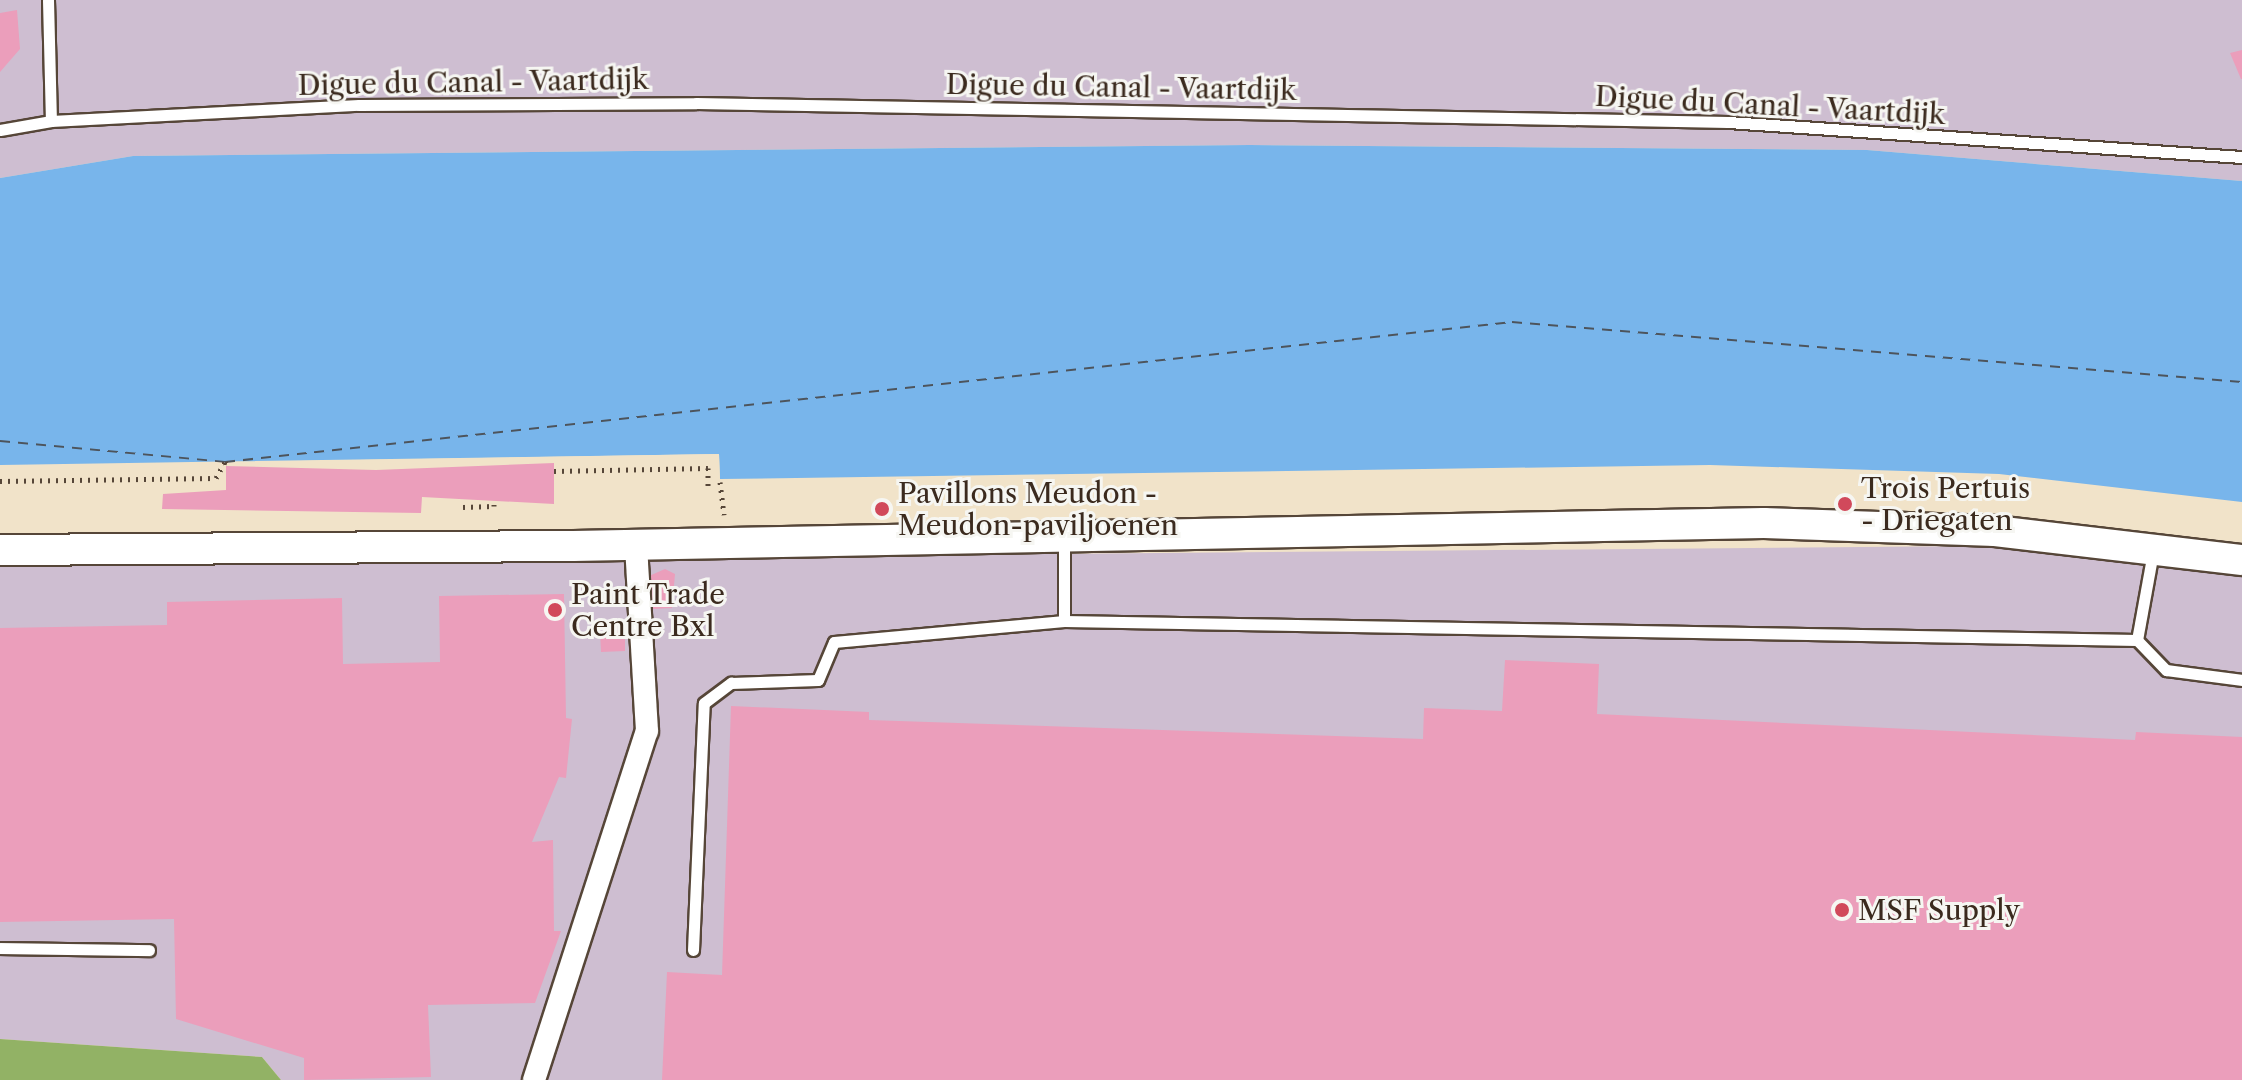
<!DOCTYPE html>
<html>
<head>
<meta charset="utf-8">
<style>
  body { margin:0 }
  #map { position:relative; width:2242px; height:1080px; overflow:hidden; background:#f1e3c9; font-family:"Libre Caslon Text",serif }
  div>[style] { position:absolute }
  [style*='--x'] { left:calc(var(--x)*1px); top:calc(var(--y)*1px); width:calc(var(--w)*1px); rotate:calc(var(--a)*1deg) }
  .industrial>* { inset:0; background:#cebed1 }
  .forest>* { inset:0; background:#92b265 }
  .water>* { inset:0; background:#78b5eb }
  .pier>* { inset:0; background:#f1e3c9 }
  .ferry>* { height:2px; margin-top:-1px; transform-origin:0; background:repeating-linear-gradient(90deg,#4d545c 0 10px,transparent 0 18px) }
  .building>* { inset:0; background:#eb9ebb }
  .path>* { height:5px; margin-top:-2.5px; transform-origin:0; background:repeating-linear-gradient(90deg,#564638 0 2px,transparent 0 8px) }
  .roads { filter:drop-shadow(2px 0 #564638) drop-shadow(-2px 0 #564638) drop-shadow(0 2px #564638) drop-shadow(0 -2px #564638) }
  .service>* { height:11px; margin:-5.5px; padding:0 5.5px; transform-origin:5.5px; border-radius:5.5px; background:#fff }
  .minor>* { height:22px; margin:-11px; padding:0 11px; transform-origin:11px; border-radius:11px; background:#fff }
  .secondary>* { height:30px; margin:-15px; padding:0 15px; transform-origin:15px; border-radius:15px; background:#fff }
  .dots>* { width:22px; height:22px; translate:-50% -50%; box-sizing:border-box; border:4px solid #f6f6f2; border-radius:50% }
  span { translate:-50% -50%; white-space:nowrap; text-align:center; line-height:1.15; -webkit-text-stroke:6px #f6f6f2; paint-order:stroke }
  .street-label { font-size:28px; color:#3b2a1e }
  .poi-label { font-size:28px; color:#3b2a1e }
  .left { translate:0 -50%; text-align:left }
</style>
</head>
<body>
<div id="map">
  <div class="industrial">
    <div style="clip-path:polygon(0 0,2242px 0,2242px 181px,1867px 150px,1250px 145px,133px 156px,0 178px)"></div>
    <div style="clip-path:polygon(1974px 546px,2183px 560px,2242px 570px,2242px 1080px,281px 1080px,262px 1057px,0 1039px,0 563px)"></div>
  </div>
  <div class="forest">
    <div style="clip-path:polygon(0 1039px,262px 1057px,281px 1080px,0 1080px)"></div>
  </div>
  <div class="water">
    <div style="clip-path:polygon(1250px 145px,1867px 150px,2242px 181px,2242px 502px,1999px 474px,1710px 465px,720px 479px,719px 454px,0 466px,0 178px,133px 156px)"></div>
  </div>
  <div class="pier">
    <div style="clip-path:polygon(719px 454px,720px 483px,716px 458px,0 470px,0 465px)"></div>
  </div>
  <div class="ferry">
    <div style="--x:0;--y:441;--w:226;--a:5.3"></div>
    <div style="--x:225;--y:462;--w:1295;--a:-6.21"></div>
    <div style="--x:1512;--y:322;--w:732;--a:4.7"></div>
  </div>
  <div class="building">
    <div style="clip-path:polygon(17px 10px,20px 49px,0 72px,0 13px)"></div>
    <div style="clip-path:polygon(2242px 50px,2242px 79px,2241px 79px,2230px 53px)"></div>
    <div style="clip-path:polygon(554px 463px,554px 504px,422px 497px,421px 513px,162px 509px,163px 494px,226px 490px,226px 466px,376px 470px)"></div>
    <div style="clip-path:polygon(665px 569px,675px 574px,672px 608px,653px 609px,649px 576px)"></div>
    <div style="clip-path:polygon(564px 594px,566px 718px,572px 719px,566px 778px,559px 777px,532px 842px,553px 840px,554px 931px,561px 931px,535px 1003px,428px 1005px,431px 1077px,304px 1080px,304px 1058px,176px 1019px,174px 919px,0 922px,0 628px,167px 625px,167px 602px,342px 598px,343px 664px,440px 662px,439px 596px)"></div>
    <div style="clip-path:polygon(625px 630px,625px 651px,601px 652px,600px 632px)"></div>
    <div style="clip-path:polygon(1505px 660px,1599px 664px,1597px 714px,2135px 740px,2136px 732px,2242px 737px,2242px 1080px,662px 1080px,667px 972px,722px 975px,731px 706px,869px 712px,869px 720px,1423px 739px,1424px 708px,1502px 711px)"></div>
  </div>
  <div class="path">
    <div style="--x:554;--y:471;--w:154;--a:-1.1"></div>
    <div style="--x:708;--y:468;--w:20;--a:90"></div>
    <div style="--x:0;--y:481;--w:216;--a:-0.8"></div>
    <div style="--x:216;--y:478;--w:18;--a:-61"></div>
    <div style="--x:225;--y:462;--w:6;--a:59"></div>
    <div style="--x:720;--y:482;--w:33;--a:83"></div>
    <div style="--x:463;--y:507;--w:31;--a:-2"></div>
    <div style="--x:494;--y:506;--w:5;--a:-90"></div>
  </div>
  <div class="roads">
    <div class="service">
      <div style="--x:48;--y:0;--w:121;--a:88.6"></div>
      <div style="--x:0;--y:130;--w:52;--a:-10"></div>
      <div style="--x:51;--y:121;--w:308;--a:-3"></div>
      <div style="--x:359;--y:105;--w:337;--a:-0.3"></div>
      <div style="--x:696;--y:103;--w:1032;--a:1.05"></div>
      <div style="--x:1728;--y:122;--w:515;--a:3.9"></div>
      <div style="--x:1064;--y:621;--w:84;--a:-90"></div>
      <div style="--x:2137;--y:640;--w:89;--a:-79.7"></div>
      <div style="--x:0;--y:948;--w:149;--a:0.8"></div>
      <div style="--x:693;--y:950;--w:247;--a:-87.5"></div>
      <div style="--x:704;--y:703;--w:34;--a:-37"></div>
      <div style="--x:731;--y:683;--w:87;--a:-2"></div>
      <div style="--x:818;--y:680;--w:41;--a:-67.2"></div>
      <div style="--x:834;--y:642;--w:231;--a:-5.2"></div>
      <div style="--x:1064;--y:621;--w:1073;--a:1.01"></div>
      <div style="--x:2137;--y:640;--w:42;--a:46"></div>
      <div style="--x:2166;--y:670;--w:77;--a:7.5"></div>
    </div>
    <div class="minor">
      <div style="--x:534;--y:1080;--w:367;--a:-72.1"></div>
      <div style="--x:647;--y:731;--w:187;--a:-93.4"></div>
    </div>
    <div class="secondary">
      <div style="--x:0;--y:550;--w:573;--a:-0.4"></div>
      <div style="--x:573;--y:546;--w:1191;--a:-1.11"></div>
      <div style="--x:1764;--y:523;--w:231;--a:2"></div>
      <div style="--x:1995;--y:531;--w:249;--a:6.7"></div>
    </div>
  </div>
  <div class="dots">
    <div style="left:1845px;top:504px;background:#d1495b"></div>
    <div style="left:882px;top:509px;background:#d1495b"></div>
    <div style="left:555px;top:610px;background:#d1495b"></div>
    <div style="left:1842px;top:910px;background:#d1495b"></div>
  </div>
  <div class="street-label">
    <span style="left:473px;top:82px;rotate:-1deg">Digue du Canal - Vaartdijk</span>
    <span style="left:1121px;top:87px;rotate:1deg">Digue du Canal - Vaartdijk</span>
    <span style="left:1770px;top:105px;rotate:3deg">Digue du Canal - Vaartdijk</span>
  </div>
  <div class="poi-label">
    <span class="left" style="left:1861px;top:504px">Trois Pertuis<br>- Driegaten</span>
    <span class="left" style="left:898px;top:509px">Pavillons Meudon -<br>Meudon-paviljoenen</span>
    <span class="left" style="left:571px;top:610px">Paint Trade<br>Centre Bxl</span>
    <span class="left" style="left:1858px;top:910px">MSF Supply</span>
  </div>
</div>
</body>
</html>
